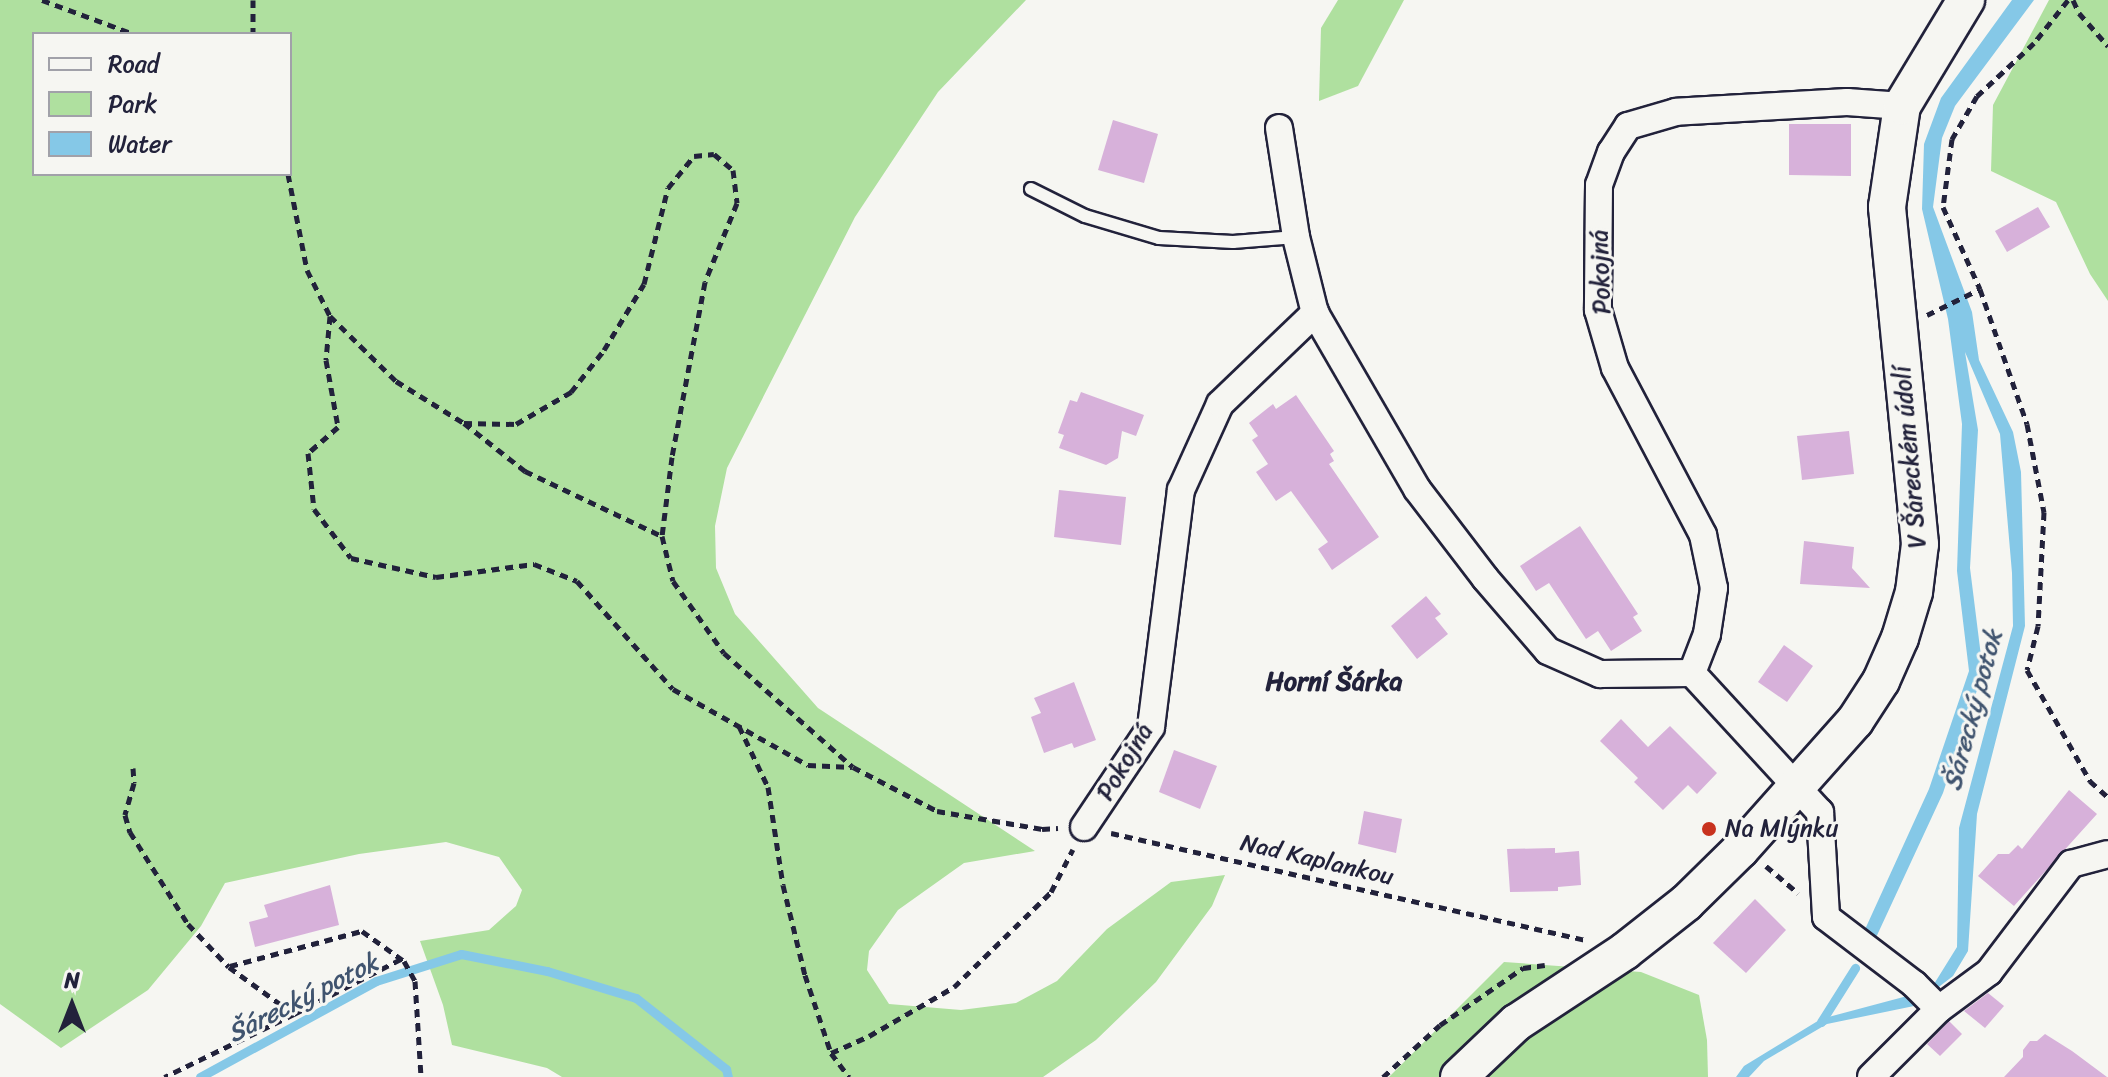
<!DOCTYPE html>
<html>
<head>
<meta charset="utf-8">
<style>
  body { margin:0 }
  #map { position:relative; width:2108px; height:1077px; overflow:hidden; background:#f6f6f2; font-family:Sriracha,sans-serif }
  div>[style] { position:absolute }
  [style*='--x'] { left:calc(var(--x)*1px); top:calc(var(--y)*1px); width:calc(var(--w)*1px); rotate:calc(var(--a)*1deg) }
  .green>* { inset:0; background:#afe09f }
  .water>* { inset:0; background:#85c8e7 }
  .stream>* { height:9px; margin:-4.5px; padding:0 4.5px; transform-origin:4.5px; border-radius:4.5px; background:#85c8e7 }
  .building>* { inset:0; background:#d7b1da }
  .path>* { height:5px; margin-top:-2.5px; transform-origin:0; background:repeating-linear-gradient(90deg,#22223b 0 8px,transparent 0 14px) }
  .roads { filter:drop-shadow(2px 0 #22223b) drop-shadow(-2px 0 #22223b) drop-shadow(0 2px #22223b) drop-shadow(0 -2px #22223b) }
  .lane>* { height:12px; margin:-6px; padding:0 6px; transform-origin:6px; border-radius:6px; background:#f6f6f2 }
  .street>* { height:26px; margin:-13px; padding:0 13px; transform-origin:13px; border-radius:13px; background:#f6f6f2 }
  .secondary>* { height:36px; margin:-18px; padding:0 18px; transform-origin:18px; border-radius:18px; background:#f6f6f2 }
  .dots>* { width:22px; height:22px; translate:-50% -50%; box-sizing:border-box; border:4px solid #f6f6f2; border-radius:50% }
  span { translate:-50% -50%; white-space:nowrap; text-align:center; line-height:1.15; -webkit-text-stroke:6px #f6f6f2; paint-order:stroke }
  .street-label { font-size:24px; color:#22223b }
  .poi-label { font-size:24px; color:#22223b }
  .left { translate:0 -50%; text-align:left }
  .neighbourhood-label { font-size:26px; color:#22223b; font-weight:700 }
  .water-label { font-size:26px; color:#40546f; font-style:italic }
  .legend { position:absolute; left:32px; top:32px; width:260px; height:144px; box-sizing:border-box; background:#f6f6f2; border:2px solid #a1a1a9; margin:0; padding:10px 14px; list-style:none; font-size:24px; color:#22223b }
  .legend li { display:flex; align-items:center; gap:16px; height:40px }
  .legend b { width:40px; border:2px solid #a1a1a9 }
  .north { position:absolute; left:32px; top:965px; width:80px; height:80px; -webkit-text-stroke:6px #f6f6f2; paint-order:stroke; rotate:0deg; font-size:22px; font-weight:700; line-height:32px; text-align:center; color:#22223b }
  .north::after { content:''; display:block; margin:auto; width:28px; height:36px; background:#22223b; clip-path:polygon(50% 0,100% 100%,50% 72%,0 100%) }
</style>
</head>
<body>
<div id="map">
  <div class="green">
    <div style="clip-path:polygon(evenodd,0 0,1026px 0,938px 92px,855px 217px,727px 468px,715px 526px,716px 568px,735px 614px,818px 708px,1035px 851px,964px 863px,898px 910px,869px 951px,867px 970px,889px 1004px,961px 1010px,1016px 1003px,1057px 981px,1107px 929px,1171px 882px,1225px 875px,1212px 906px,1156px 982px,1096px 1040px,1043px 1077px,562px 1077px,547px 1068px,452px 1045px,443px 1005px,420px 941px,489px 930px,516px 906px,522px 890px,499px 857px,446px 842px,359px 854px,225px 883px,201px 926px,148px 990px,61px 1048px,0 1004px,0 0,34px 34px,290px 34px,290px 174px,34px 174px,34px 34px)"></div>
    <div style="clip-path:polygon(1338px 0,1404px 0,1358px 86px,1319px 101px,1321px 28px)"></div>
    <div style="clip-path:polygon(2049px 0,2108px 0,2108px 301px,2090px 274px,2056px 202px,1991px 171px,1993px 105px)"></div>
    <div style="clip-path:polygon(1504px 962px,1641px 972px,1699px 995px,1707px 1040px,1708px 1077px,1389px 1077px)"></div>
  </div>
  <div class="water">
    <div style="clip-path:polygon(2012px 0,2034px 0,1955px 106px,1942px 138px,1933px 207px,1972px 312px,1979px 360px,2013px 432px,2021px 472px,2025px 626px,1977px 814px,1968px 951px,1953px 976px,1914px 1006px,1827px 1024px,1764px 1061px,1749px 1077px,1736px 1077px,1744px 1066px,1821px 1019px,1911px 995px,1934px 984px,1957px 947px,1959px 828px,2013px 626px,2012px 573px,2000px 434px,1965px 352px,1978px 430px,1970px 568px,1983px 672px,1943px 793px,1873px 944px,1862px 936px,1929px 789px,1969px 671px,1957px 571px,1962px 424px,1948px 319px,1922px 209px,1924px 144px,1941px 98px)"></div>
  </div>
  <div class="stream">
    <div style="--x:1821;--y:1022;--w:64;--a:-57.8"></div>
    <div style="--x:200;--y:1077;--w:200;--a:-28.6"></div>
    <div style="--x:376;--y:981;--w:89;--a:-17.6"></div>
    <div style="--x:461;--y:954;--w:88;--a:11.2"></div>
    <div style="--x:547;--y:971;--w:93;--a:16.9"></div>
    <div style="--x:636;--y:998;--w:115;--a:38.3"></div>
    <div style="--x:726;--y:1069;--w:8;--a:76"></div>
  </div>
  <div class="building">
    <div style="clip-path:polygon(1113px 120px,1158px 134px,1144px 183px,1098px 170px)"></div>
    <div style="clip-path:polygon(1789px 124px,1851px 124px,1851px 176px,1789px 175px)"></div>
    <div style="clip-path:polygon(2038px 207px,2050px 227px,2007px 252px,1995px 231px)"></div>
    <div style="clip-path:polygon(1081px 392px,1144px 415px,1136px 436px,1122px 431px,1118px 458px,1106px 465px,1059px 448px,1064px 435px,1058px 433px,1070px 400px,1077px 402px)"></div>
    <div style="clip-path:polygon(1296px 395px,1334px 451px,1330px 454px,1334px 461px,1329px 464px,1379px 537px,1332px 570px,1318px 549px,1328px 542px,1291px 491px,1276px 501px,1256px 472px,1268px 464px,1252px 440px,1258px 436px,1249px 423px,1273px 404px,1276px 409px)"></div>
    <div style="clip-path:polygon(1849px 431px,1854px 474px,1802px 480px,1797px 436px)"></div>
    <div style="clip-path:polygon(1059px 490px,1126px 497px,1121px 545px,1054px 537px)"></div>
    <div style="clip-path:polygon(1580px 526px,1638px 614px,1633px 617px,1642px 631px,1611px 651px,1598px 631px,1586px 639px,1549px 583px,1536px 591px,1520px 566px)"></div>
    <div style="clip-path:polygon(1804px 541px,1854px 547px,1852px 568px,1870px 588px,1800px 584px)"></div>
    <div style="clip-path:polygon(1426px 596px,1441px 614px,1435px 618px,1448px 634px,1417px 659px,1391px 626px)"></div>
    <div style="clip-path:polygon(1784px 645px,1813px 666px,1787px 702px,1758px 682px)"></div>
    <div style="clip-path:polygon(1074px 682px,1096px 740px,1074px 748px,1072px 743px,1044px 753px,1031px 717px,1041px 713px,1034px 698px)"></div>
    <div style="clip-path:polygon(1621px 719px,1648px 747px,1670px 726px,1717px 773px,1697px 794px,1688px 785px,1663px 810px,1634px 782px,1638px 778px,1600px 741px)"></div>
    <div style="clip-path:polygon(1174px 750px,1217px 766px,1200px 809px,1159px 792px)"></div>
    <div style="clip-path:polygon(2069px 790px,2097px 814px,2014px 906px,1978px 876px,1998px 854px,2009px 854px,2018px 845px,2022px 849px)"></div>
    <div style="clip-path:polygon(1364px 811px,1402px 819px,1396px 853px,1358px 844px)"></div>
    <div style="clip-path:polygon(1555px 848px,1555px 853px,1579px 851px,1581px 885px,1558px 887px,1558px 891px,1510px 892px,1507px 849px)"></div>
    <div style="clip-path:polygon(330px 885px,339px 925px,255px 947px,249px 922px,268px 917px,264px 905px)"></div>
    <div style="clip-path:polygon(1755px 899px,1786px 930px,1746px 973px,1713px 943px)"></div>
    <div style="clip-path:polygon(1988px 993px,2004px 1006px,1985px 1028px,1964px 1011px)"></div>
    <div style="clip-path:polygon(1949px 1021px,1962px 1034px,1940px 1056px,1927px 1044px)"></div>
    <div style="clip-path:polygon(2045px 1034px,2072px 1051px,2107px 1077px,2004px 1077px,2023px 1057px,2023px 1050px,2030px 1041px,2037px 1041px)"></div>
  </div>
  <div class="path">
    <div style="--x:42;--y:0;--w:98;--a:20.3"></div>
    <div style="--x:253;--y:0;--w:34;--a:90"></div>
    <div style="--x:2068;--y:0;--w:55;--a:128.3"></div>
    <div style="--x:2034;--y:43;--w:78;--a:137.1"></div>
    <div style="--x:1977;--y:96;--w:50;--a:120.2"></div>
    <div style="--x:1952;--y:139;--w:69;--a:97.5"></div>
    <div style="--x:1943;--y:207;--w:90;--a:65.7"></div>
    <div style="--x:1980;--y:289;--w:143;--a:70.8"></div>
    <div style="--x:2027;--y:424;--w:90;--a:79.1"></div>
    <div style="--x:2044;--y:512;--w:114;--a:93"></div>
    <div style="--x:2038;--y:626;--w:45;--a:104"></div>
    <div style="--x:2027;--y:670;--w:128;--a:60.4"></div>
    <div style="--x:2090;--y:781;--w:24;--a:42"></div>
    <div style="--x:2073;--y:0;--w:14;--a:65"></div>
    <div style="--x:2079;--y:13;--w:44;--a:48.7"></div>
    <div style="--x:288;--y:174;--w:98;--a:78.8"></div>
    <div style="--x:307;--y:270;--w:51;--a:63.4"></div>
    <div style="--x:330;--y:316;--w:93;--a:44.6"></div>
    <div style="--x:396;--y:381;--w:80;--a:31.7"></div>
    <div style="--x:464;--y:423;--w:78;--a:38.2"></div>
    <div style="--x:525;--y:471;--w:152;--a:25.4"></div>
    <div style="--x:1927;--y:315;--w:59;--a:-26.1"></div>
    <div style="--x:330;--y:316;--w:44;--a:95.2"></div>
    <div style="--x:326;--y:360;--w:68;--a:79.8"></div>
    <div style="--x:338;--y:427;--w:40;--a:139"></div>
    <div style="--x:308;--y:453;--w:56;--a:83.9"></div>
    <div style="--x:314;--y:509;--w:61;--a:52.9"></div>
    <div style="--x:351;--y:558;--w:87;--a:12.6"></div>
    <div style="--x:436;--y:577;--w:99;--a:-7.6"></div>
    <div style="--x:534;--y:564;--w:46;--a:21.6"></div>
    <div style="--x:577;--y:581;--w:144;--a:48.4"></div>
    <div style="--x:673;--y:689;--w:155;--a:29.4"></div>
    <div style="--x:808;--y:765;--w:44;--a:2.6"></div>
    <div style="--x:464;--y:423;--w:52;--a:1.1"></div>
    <div style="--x:516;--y:424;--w:64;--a:-30.2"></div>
    <div style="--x:571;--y:392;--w:53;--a:-51.8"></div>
    <div style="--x:604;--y:350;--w:77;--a:-58.8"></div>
    <div style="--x:644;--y:284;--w:99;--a:-76"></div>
    <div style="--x:668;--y:188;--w:41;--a:-50.9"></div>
    <div style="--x:694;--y:156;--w:20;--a:-6"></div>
    <div style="--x:714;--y:154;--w:25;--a:40"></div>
    <div style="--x:733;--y:170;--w:33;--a:83"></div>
    <div style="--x:737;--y:203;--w:85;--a:112.1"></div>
    <div style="--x:705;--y:282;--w:178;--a:100.7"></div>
    <div style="--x:672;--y:457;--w:80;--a:97.2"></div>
    <div style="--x:662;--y:536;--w:46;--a:76.3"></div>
    <div style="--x:673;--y:581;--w:88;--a:54.7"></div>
    <div style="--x:724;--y:653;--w:172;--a:41.5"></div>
    <div style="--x:853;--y:767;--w:95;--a:27.6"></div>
    <div style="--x:937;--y:811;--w:107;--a:9.7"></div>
    <div style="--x:1042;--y:829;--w:16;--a:-4"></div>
    <div style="--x:739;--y:726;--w:68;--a:64.6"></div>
    <div style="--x:768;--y:787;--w:99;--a:81.3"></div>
    <div style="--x:783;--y:885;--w:93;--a:76.3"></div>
    <div style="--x:805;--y:975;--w:82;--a:71.6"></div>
    <div style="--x:831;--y:1053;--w:30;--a:53"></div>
    <div style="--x:133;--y:768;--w:15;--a:86"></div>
    <div style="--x:134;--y:783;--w:33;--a:106"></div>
    <div style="--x:125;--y:815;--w:18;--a:74"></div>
    <div style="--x:130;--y:832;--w:109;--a:57.8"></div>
    <div style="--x:188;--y:924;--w:59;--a:46.4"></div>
    <div style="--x:229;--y:967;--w:80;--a:35.9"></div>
    <div style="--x:294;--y:1014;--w:144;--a:154.1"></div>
    <div style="--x:1111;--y:833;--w:486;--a:12.7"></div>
    <div style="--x:1766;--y:866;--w:42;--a:40.2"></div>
    <div style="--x:230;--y:966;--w:137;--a:-14.9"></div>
    <div style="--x:362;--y:931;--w:52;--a:35.5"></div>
    <div style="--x:404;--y:961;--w:23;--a:61"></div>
    <div style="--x:415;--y:981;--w:96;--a:86.4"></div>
    <div style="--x:294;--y:1014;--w:120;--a:-27.2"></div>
    <div style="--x:831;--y:1053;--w:42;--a:-24.1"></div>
    <div style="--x:869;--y:1036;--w:98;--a:-30"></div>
    <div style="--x:954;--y:987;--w:136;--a:-44.4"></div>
    <div style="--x:1051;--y:892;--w:48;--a:-62.9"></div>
    <div style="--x:1383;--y:1077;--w:77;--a:-42.4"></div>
    <div style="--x:1440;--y:1025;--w:101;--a:-34.5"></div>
    <div style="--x:1523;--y:968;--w:22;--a:-8"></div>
  </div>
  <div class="roads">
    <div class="lane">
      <div style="--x:1031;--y:189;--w:60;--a:26.6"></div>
      <div style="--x:1085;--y:216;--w:77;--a:16.6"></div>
      <div style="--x:1159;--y:238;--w:74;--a:3.1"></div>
      <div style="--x:1233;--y:242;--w:63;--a:-4.5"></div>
    </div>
    <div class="street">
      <div style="--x:1902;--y:106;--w:55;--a:-175.8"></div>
      <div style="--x:1847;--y:102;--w:171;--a:176.7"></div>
      <div style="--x:1676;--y:112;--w:50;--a:163.7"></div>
      <div style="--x:1628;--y:126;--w:31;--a:123"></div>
      <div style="--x:1611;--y:152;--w:35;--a:110"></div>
      <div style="--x:1599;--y:185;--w:125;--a:90.5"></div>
      <div style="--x:1598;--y:310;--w:60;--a:73.7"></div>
      <div style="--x:1615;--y:368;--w:189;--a:62.2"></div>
      <div style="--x:1703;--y:535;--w:54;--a:78.3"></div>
      <div style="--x:1714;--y:588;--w:47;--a:98.7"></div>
      <div style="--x:1707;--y:634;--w:42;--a:111"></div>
      <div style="--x:1692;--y:673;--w:189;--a:47.4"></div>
      <div style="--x:1820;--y:812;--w:105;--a:86.7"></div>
      <div style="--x:1826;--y:917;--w:111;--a:37.3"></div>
      <div style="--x:1914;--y:984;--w:35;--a:45"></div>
      <div style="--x:1279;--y:128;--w:110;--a:81.1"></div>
      <div style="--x:1296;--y:237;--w:78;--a:76"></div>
      <div style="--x:1315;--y:313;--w:203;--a:59.9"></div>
      <div style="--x:1417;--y:489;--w:112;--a:52.6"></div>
      <div style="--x:1485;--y:578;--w:96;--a:49.2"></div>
      <div style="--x:1548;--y:651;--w:57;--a:23.9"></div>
      <div style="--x:1600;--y:674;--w:92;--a:-0.6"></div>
      <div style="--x:1084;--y:827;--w:120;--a:-56.2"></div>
      <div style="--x:1151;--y:727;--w:239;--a:-82.8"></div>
      <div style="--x:1181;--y:490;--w:94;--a:-65.6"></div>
      <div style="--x:1220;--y:404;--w:132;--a:-43.8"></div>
      <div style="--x:1871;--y:1077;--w:96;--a:-45"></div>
      <div style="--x:1939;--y:1009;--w:62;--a:-36.5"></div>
      <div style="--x:1989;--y:972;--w:136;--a:-52.8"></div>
      <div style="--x:2071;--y:864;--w:38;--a:-15"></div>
    </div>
    <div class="secondary">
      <div style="--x:1459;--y:1077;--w:79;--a:-43.5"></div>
      <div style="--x:1516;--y:1023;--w:131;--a:-33.4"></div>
      <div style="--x:1625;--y:951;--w:78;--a:-38.2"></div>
      <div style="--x:1686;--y:903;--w:76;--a:-44.5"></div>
      <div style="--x:1740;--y:850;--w:173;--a:-48.3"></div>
      <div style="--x:1855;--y:721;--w:48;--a:-57"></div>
      <div style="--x:1881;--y:681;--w:47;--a:-66.2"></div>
      <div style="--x:1900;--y:638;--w:48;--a:-73.1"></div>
      <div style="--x:1914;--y:592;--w:48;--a:-82.9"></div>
      <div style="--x:1920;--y:544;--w:339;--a:-95.6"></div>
      <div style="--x:1887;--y:207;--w:102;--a:-81.6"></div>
      <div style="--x:1902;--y:106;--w:124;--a:-58.9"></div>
    </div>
  </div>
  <div class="dots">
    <div style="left:1709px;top:829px;background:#c8321e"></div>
  </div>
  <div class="street-label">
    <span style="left:1601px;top:272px;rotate:-92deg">Pokojná</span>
    <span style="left:1910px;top:457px;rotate:-95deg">V Šáreckém údolí</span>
    <span style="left:1125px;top:762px;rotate:-59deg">Pokojná</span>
    <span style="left:1317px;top:860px;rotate:13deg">Nad Kaplankou</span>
  </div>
  <div class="poi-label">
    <span class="left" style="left:1725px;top:829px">Na Mlýnku</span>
  </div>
  <div class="neighbourhood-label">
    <span style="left:1334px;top:682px">Horní Šárka</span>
  </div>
  <div class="water-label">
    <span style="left:1973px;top:710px;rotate:-75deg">Šárecký potok</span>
    <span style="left:303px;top:998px;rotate:-27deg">Šárecký potok</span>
  </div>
  <ul class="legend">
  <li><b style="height:10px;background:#f6f6f2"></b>Road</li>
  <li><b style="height:22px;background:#afe09f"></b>Park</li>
  <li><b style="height:22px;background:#85c8e7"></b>Water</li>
  </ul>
  <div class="north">N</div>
</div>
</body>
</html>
